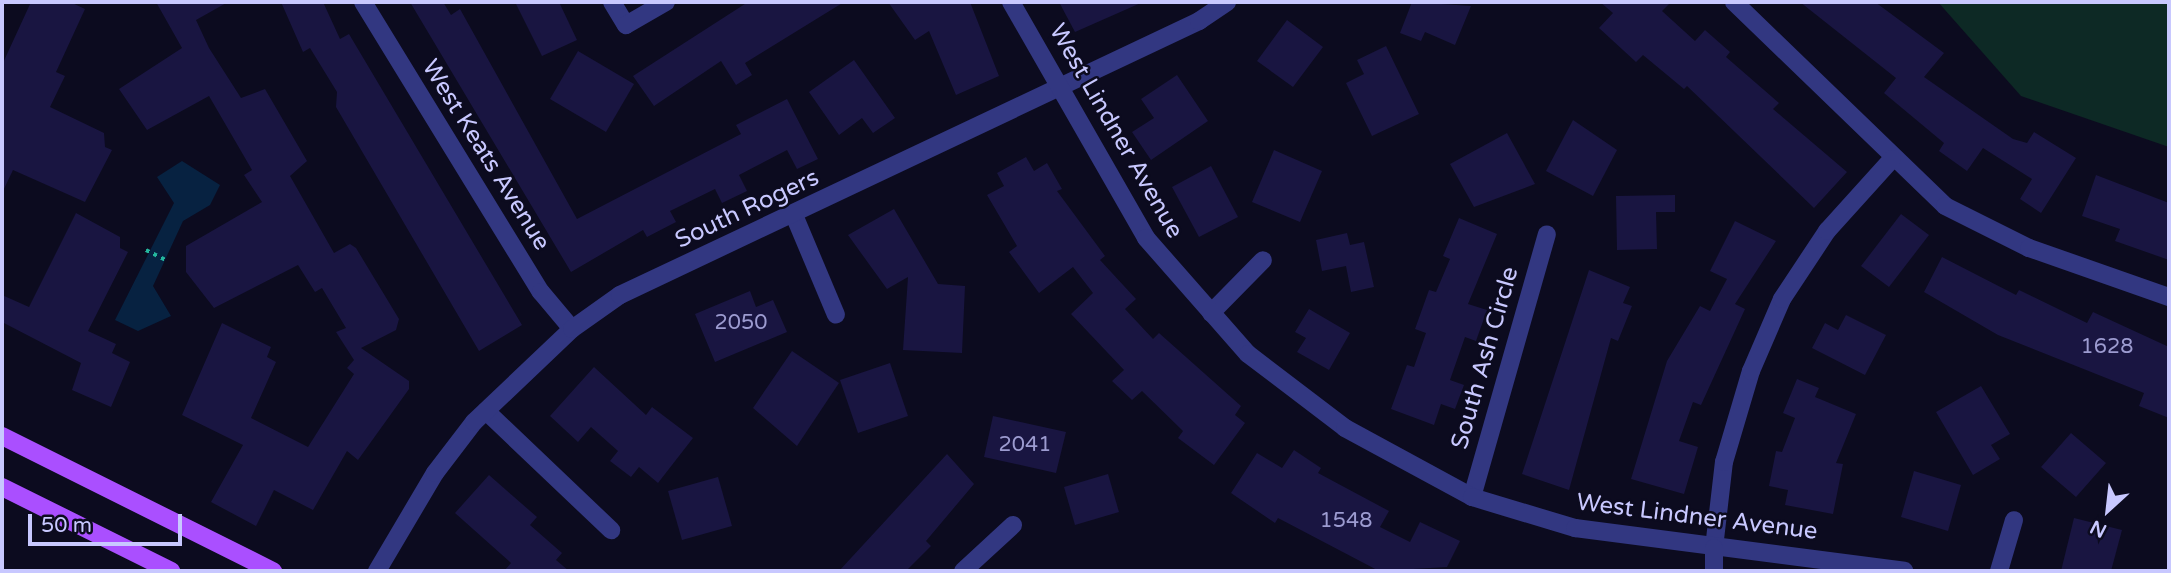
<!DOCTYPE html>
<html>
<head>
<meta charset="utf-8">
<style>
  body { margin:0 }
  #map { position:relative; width:2171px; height:573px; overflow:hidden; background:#0c0b1f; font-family:"Varela Round",sans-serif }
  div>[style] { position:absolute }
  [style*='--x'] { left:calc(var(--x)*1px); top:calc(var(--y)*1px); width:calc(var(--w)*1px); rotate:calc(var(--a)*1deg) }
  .green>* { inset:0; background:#0d2925 }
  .water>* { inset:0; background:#072241 }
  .building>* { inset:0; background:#191541 }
  .path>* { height:3.5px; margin-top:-1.75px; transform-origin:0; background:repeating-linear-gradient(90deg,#24b79e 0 3.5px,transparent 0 8.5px) }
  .minor>* { height:18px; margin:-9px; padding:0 9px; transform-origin:9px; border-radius:9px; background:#323781 }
  .tertiary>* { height:18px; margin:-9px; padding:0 9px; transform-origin:9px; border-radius:9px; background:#323781 }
  .primary>* { height:18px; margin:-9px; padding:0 9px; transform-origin:9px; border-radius:9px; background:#aa4fff }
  span { translate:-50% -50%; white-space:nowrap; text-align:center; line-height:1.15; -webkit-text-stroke:5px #0c0b1f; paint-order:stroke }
  .number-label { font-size:21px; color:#9c9bd0 }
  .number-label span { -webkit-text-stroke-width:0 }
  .street-label { font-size:24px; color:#c8c8ff }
  .frame { position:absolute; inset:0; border:4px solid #c8c8ff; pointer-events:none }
  .north { position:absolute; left:2073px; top:475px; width:70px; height:70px; -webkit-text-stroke:5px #0c0b1f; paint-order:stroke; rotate:207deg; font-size:19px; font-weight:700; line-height:28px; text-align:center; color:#c8c8ff }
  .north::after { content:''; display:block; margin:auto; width:24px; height:32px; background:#c8c8ff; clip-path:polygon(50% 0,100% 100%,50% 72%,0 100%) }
  .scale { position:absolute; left:28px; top:514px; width:154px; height:32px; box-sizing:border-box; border:4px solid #c8c8ff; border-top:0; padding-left:9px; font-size:21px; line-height:24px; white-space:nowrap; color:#c8c8ff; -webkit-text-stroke:5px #0c0b1f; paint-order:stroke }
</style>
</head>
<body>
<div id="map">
  <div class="green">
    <div style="clip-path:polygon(1938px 2px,2169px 2px,2169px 147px,2021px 96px)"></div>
  </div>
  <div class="water">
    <div style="clip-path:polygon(182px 161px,220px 185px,210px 205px,183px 221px,153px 286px,171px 316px,138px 331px,115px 320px,174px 203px,157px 177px)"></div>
  </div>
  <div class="building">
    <div style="clip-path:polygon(31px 2px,70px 2px,85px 9px,56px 72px,65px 76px,50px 107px,104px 133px,105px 147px,112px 150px,85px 202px,13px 170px,2px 193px,2px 65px)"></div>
    <div style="clip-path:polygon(156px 2px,228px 2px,196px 20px,209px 48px,241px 98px,265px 89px,307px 161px,290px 176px,334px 253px,350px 244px,356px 248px,399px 319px,396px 330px,361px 348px,409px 381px,409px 389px,358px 460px,347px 451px,313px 510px,274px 490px,256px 526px,211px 502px,243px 445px,182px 415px,222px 323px,271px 347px,267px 357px,276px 362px,251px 418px,308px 447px,354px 374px,347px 368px,354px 360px,336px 332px,346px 328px,322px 288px,315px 292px,298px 265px,214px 308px,186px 272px,186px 246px,262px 202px,244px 175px,252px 170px,209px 96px,147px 130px,119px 89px,182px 48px)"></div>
    <div style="clip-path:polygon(281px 2px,323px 2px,340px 39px,349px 34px,522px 325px,479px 351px,336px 107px,337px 92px,310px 48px,303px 52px)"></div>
    <div style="clip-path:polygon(410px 2px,443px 2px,451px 15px,460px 9px,577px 219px,741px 134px,736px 125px,787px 99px,818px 159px,797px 169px,787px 150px,739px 175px,747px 191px,722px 203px,715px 189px,670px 211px,676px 222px,647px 237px,643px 230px,571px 272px)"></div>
    <div style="clip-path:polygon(515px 2px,559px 2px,577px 40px,542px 56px)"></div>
    <div style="clip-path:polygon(748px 2px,844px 2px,745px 63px,752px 75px,736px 85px,721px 61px,654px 106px,633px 76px)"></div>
    <div style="clip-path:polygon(888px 2px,970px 2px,999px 76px,956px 95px,929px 31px,915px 40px)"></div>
    <div style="clip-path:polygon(1059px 2px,1143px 2px,1075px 32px)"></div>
    <div style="clip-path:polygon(1412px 2px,1471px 6px,1455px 45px,1425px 32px,1421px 41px,1400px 33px)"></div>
    <div style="clip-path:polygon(1600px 2px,1671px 2px,1662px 11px,1695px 41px,1705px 30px,1730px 52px,1726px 57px,1779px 103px,1773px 109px,1847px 172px,1814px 208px,1687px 86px,1684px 89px,1643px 55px,1636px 62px,1599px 28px,1613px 13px)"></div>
    <div style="clip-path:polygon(1800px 2px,1875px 2px,1944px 53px,1924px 77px,2013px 139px,2027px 143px,2034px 132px,2076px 158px,2041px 213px,2020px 199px,2032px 179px,1983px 148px,1967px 171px,1939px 151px,1944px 143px,1884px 93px,1896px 78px)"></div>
    <div style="clip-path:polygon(1287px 20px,1323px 47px,1293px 87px,1257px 61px)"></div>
    <div style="clip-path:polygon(1386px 46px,1419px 114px,1372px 136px,1346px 83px,1364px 74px,1357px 60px)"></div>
    <div style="clip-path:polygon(578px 51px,634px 84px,606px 132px,550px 99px)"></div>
    <div style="clip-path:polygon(854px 60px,895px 118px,873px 133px,862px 118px,839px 135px,809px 92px)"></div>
    <div style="clip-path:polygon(1177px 75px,1208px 121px,1151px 160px,1132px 132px,1154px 118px,1141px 99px)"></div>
    <div style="clip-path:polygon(1573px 120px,1617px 150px,1593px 196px,1546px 171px)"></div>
    <div style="clip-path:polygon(1507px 133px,1535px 184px,1474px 207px,1450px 164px)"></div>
    <div style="clip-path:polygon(1274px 150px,1322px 171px,1300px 222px,1252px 202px)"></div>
    <div style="clip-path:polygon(1026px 157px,1034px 171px,1047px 163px,1062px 189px,1057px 191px,1105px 256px,1100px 260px,1136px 299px,1125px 309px,1153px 339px,1159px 333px,1241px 406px,1235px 415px,1245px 423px,1214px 465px,1178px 438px,1183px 431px,1142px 391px,1132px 400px,1112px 381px,1124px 370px,1071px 314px,1093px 293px,1073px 267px,1039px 293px,1009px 252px,1017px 246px,987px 195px,1004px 186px,997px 173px)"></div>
    <div style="clip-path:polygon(1211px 166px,1238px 217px,1199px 237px,1172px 187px)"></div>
    <div style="clip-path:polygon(2096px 175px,2169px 203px,2169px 260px,2115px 241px,2120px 229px,2082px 216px)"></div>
    <div style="clip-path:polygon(1675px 195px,1675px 212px,1656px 212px,1657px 249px,1617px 250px,1616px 196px)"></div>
    <div style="clip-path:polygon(894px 209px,938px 284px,965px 286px,962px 353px,903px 350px,908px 277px,887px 289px,848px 235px)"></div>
    <div style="clip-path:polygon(76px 213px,120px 237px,120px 248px,128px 252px,88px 331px,116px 344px,112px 353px,130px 362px,111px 407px,72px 390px,81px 363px,2px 322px,2px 295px,29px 307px)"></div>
    <div style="clip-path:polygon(1901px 214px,1929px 235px,1889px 287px,1861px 266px)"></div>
    <div style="clip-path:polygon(1459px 218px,1497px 234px,1468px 304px,1487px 310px,1476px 341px,1465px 337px,1450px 380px,1464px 385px,1455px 409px,1441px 404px,1434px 425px,1391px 409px,1407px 365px,1414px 367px,1426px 333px,1415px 329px,1429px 290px,1436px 292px,1450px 259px,1443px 256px)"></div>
    <div style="clip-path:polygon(1735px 221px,1776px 241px,1735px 304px,1745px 309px,1701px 405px,1693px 402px,1679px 441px,1698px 447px,1684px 494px,1631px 479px,1667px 361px,1700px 306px,1710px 311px,1727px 279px,1710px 271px)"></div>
    <div style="clip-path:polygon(1347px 233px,1350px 245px,1364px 242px,1374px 287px,1351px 292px,1346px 266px,1322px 271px,1316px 240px)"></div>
    <div style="clip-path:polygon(1942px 257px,2016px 295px,2019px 290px,2087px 323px,2093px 312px,2169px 347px,2169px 418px,2139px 406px,2144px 393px,1998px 335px,1924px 292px)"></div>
    <div style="clip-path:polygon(1589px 270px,1630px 287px,1623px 303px,1632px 306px,1618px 341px,1611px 338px,1569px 490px,1522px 474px)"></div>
    <div style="clip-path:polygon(750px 291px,756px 307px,773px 300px,787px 332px,715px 362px,695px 314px)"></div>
    <div style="clip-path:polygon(1309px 309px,1350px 333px,1329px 370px,1297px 352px,1306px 338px,1295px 332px)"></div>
    <div style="clip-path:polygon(1846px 315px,1886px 335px,1865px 375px,1812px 348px,1825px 323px,1838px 330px)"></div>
    <div style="clip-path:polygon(792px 351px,839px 383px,797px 446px,753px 408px)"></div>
    <div style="clip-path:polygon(890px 363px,908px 416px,858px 433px,840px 380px)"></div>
    <div style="clip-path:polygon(594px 367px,646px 415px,652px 407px,693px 438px,658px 483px,639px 467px,631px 477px,610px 461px,618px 451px,591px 427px,578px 442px,550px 416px)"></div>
    <div style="clip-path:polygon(1797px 379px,1819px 388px,1815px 397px,1856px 414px,1836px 463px,1843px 464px,1833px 514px,1785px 505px,1788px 490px,1769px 486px,1776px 451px,1782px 452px,1795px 418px,1783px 413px)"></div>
    <div style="clip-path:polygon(1981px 386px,2010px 434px,1991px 445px,2000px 459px,1973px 475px,1936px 412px)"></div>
    <div style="clip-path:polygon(993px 416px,1066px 432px,1056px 473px,984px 457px)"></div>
    <div style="clip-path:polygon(2071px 433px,2106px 463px,2076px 497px,2041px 467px)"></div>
    <div style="clip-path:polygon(1294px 450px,1321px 468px,1318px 473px,1389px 511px,1380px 527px,1410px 542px,1420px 522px,1460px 541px,1447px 567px,1379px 571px,1278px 518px,1275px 523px,1231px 493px,1257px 453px,1282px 468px)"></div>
    <div style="clip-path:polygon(947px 454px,974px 484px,926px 541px,931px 546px,906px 571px,839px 571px)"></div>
    <div style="clip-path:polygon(1914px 471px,1961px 485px,1948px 531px,1901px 517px)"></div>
    <div style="clip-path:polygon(1108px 474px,1119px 512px,1075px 525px,1064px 487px)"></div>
    <div style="clip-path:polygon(489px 475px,537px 517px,530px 525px,562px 553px,556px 560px,569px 571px,504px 571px,511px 563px,455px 513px)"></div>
    <div style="clip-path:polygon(718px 477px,732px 526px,682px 540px,668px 491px)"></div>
    <div style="clip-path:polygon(2074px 518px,2122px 530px,2111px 571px,2061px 571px)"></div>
  </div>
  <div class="path">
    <div style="--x:146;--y:250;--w:25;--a:27"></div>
  </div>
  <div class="minor">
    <div style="--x:363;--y:2;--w:340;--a:58.5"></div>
    <div style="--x:541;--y:292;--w:48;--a:50"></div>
    <div style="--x:612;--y:2;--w:27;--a:59"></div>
    <div style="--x:626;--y:25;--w:46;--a:-29.9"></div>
    <div style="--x:1734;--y:2;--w:293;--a:44"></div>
    <div style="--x:1945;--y:206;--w:94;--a:26.6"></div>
    <div style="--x:2029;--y:248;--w:148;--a:19.3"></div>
    <div style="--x:794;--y:215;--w:108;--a:67.2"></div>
    <div style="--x:1211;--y:313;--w:74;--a:-45.5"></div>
    <div style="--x:486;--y:411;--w:173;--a:43.6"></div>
    <div style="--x:1472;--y:497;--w:273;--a:-74.1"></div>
    <div style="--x:1714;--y:548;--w:87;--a:-83.4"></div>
    <div style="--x:1724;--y:462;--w:95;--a:-73.5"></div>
    <div style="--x:1751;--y:371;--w:78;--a:-66.7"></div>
    <div style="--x:1782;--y:299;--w:82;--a:-56.5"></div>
    <div style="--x:1827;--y:231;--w:97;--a:-47.9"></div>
    <div style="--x:377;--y:571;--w:114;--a:-59.4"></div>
    <div style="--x:435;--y:473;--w:64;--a:-52.6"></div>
    <div style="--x:474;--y:422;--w:135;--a:-43.5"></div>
    <div style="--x:572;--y:329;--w:59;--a:-35.3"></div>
    <div style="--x:620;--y:295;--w:641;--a:-25.32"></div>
    <div style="--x:1199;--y:21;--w:34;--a:-34"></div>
    <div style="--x:963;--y:571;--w:68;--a:-42.6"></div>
    <div style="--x:1999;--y:571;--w:53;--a:-73.6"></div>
  </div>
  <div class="tertiary">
    <div style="--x:1011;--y:2;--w:272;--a:60.2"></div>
    <div style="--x:1146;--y:238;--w:154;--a:48.7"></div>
    <div style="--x:1248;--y:354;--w:122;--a:37.3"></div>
    <div style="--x:1345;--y:428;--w:145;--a:28.5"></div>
    <div style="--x:1472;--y:497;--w:108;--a:16.8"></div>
    <div style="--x:1575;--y:528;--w:332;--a:7.4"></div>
    <div style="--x:1714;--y:548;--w:23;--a:90"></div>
  </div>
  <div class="primary">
    <div style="--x:2;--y:436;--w:303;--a:26.5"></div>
    <div style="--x:2;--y:487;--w:189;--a:26.4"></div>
  </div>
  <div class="number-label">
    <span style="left:741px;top:323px">2050</span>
    <span style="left:2107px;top:347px">1628</span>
    <span style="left:1025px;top:445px">2041</span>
    <span style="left:1346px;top:521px">1548</span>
  </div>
  <div class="street-label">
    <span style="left:1116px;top:131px;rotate:60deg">West Lindner Avenue</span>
    <span style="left:486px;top:155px;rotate:58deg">West Keats Avenue</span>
    <span style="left:747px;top:209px;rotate:-25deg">South Rogers</span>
    <span style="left:1485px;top:358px;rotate:-74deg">South Ash Circle</span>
    <span style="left:1697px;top:517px;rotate:7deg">West Lindner Avenue</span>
  </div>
  <div class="frame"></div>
  <div class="north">N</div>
  <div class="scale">50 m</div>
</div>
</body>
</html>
